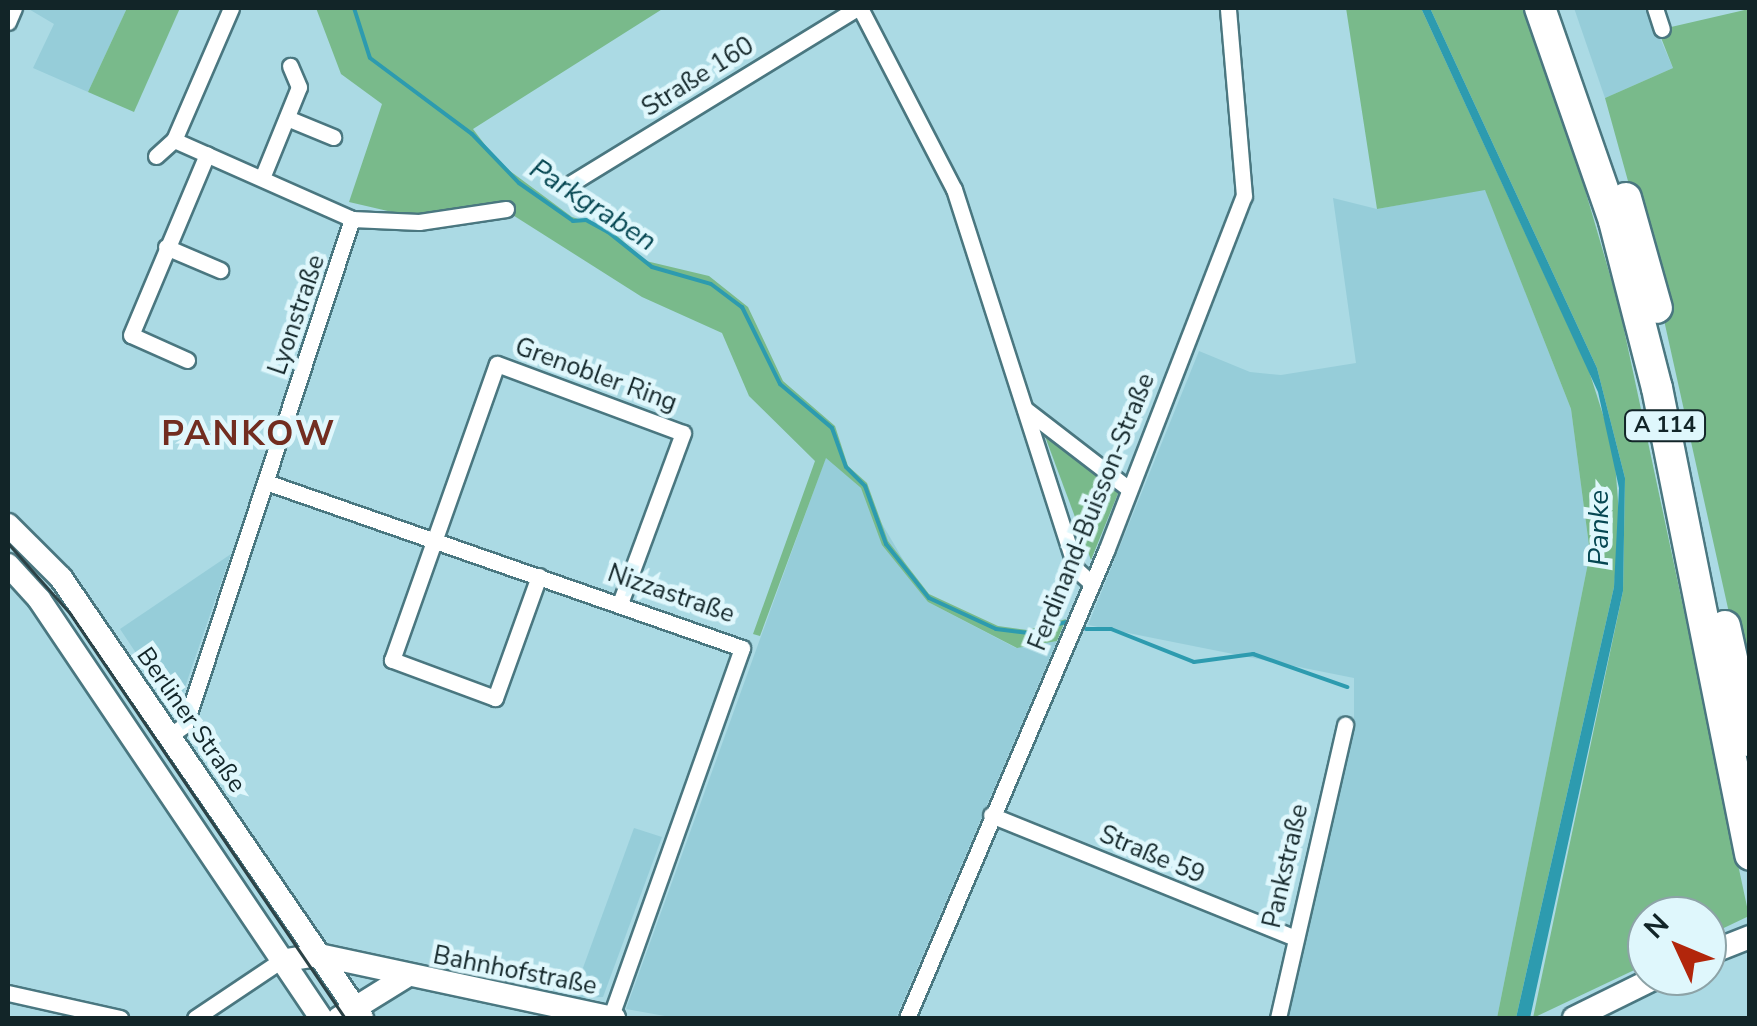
<!DOCTYPE html>
<html>
<head>
<meta charset="utf-8">
<style>
  body { margin:0 }
  #map { position:relative; width:1757px; height:1026px; overflow:hidden; background:#abdae4; font-family:"Nunito Sans",sans-serif }
  div>[style] { position:absolute }
  [style*='--x'] { left:calc(var(--x)*1px); top:calc(var(--y)*1px); width:calc(var(--w)*1px); rotate:calc(var(--a)*1deg) }
  .built>* { inset:0; background:#96cdd9 }
  .green>* { inset:0; background:#79ba8b }
  .water>* { inset:0; background:#2d9baf }
  .stream>* { height:4px; margin:-2px; padding:0 2px; transform-origin:2px; border-radius:2px; background:#2d9baf }
  .roads { filter:drop-shadow(2px 0 #4a7780) drop-shadow(-2px 0 #4a7780) drop-shadow(0 2px #4a7780) drop-shadow(0 -2px #4a7780) }
  .minor>* { height:15px; margin:-7.5px; padding:0 7.5px; transform-origin:7.5px; border-radius:7.5px; background:#fff }
  .secondary>* { height:22px; margin:-11px; padding:0 11px; transform-origin:11px; border-radius:11px; background:#fff }
  .motorway>* { height:30px; margin:-15px; padding:0 15px; transform-origin:15px; border-radius:15px; background:#fff }
  .tram>* { height:2.5px; margin:-1.25px; padding:0 1.25px; transform-origin:1.25px; border-radius:1.25px; background:#2c4347 }
  span { translate:-50% -50%; white-space:nowrap; text-align:center; line-height:1.15; -webkit-text-stroke:9px #dff7fc; paint-order:stroke }
  .shield-label span { padding:2px 8px; background:#dff7fc; border:2px solid; border-radius:8px; -webkit-text-stroke-width:0 }
  .shield-label { font-size:22px; color:#122528; font-weight:700 }
  .street-label { font-size:25px; color:#122528 }
  .water-label { font-size:28px; color:#064752; font-style:italic }
  .district-label { font-size:35px; color:#722d20; font-weight:700; letter-spacing:2.5px }
  .frame { position:absolute; inset:0; border:10px solid #122528; pointer-events:none }
  .north { position:absolute; left:1627px; top:896px; width:100px; height:100px; box-sizing:border-box; background:#dff7fc; border:2px solid #8da3a7; border-radius:50%; rotate:314deg; font-size:28px; font-weight:700; line-height:40px; text-align:center; color:#122528 }
  .north::after { content:''; display:block; margin:auto; width:35px; height:45px; background:#b2260b; clip-path:polygon(50% 0,100% 100%,50% 72%,0 100%) }
</style>
</head>
<body>
<div id="map">
  <div class="built">
    <div style="clip-path:polygon(127px 8px,88px 92px,33px 68px,54px 24px,27px 8px)"></div>
    <div style="clip-path:polygon(1574px 8px,1647px 8px,1673px 68px,1605px 98px)"></div>
    <div style="clip-path:polygon(1485px 189px,1571px 409px,1590px 553px,1497px 1018px,1286px 1018px,1354px 722px,1354px 678px,1088px 625px,1199px 351px,1250px 372px,1281px 375px,1356px 363px,1333px 198px,1377px 209px)"></div>
    <div style="clip-path:polygon(826px 457px,861px 488px,928px 602px,1016px 648px,1057px 641px,896px 1018px,676px 1018px,626px 1009px)"></div>
    <div style="clip-path:polygon(231px 554px,176px 713px,120px 629px)"></div>
    <div style="clip-path:polygon(634px 828px,662px 837px,603px 997px,572px 998px)"></div>
  </div>
  <div class="green">
    <div style="clip-path:polygon(127px 8px,180px 8px,134px 112px,88px 92px)"></div>
    <div style="clip-path:polygon(316px 8px,664px 8px,473px 129px,498px 162px,572px 217px,609px 229px,646px 261px,709px 276px,748px 307px,783px 381px,835px 426px,848px 466px,867px 483px,888px 541px,929px 594px,998px 626px,1027px 630px,1066px 619px,1057px 641px,1017px 648px,928px 602px,882px 545px,861px 488px,826px 458px,760px 636px,753px 634px,815px 461px,749px 396px,722px 333px,642px 297px,508px 212px,405px 215px,349px 202px,382px 104px,341px 74px)"></div>
    <div style="clip-path:polygon(1346px 8px,1421px 8px,1589px 371px,1614px 449px,1620px 527px,1614px 587px,1516px 1018px,1497px 1018px,1590px 553px,1571px 409px,1485px 190px,1377px 209px)"></div>
    <div style="clip-path:polygon(1430px 8px,1523px 8px,1558px 97px,1619px 306px,1749px 916px,1707px 936px,1707px 916px,1647px 916px,1647px 964px,1533px 1018px,1623px 591px,1625px 478px,1597px 368px)"></div>
    <div style="clip-path:polygon(1749px 9px,1749px 703px,1654px 275px,1605px 98px,1673px 68px,1658px 30px)"></div>
    <div style="clip-path:polygon(1043px 431px,1119px 491px,1091px 560px)"></div>
  </div>
  <div class="water">
    <div style="clip-path:polygon(1421px 8px,1430px 8px,1597px 368px,1625px 478px,1623px 591px,1530px 1018px,1516px 1018px,1614px 587px,1619px 488px,1598px 392px)"></div>
  </div>
  <div class="stream">
    <div style="--x:354;--y:8;--w:52;--a:72.3"></div>
    <div style="--x:370;--y:58;--w:127;--a:36.7"></div>
    <div style="--x:472;--y:134;--w:68;--a:46.2"></div>
    <div style="--x:519;--y:183;--w:66;--a:35.1"></div>
    <div style="--x:573;--y:221;--w:13;--a:-4"></div>
    <div style="--x:586;--y:220;--w:25;--a:29"></div>
    <div style="--x:608;--y:232;--w:56;--a:38.5"></div>
    <div style="--x:652;--y:267;--w:61;--a:16.1"></div>
    <div style="--x:711;--y:284;--w:39;--a:37"></div>
    <div style="--x:742;--y:307;--w:86;--a:63.7"></div>
    <div style="--x:780;--y:384;--w:68;--a:40.2"></div>
    <div style="--x:832;--y:428;--w:41;--a:70.3"></div>
    <div style="--x:846;--y:467;--w:27;--a:45"></div>
    <div style="--x:865;--y:486;--w:62;--a:70.1"></div>
    <div style="--x:886;--y:544;--w:69;--a:51.5"></div>
    <div style="--x:929;--y:598;--w:74;--a:24.8"></div>
    <div style="--x:996;--y:629;--w:31;--a:7"></div>
    <div style="--x:1027;--y:633;--w:41;--a:-15.8"></div>
    <div style="--x:1086;--y:629;--w:25;--a:0"></div>
    <div style="--x:1111;--y:629;--w:89;--a:21.7"></div>
    <div style="--x:1194;--y:662;--w:60;--a:-7.7"></div>
    <div style="--x:1253;--y:654;--w:100;--a:19.3"></div>
  </div>
  <div class="roads">
    <div class="minor">
      <div style="--x:860;--y:8;--w:204;--a:62.6"></div>
      <div style="--x:954;--y:189;--w:399;--a:72.2"></div>
      <div style="--x:1076;--y:569;--w:22;--a:43"></div>
      <div style="--x:1655;--y:8;--w:22;--a:72"></div>
      <div style="--x:8;--y:22;--w:15;--a:-67"></div>
      <div style="--x:287;--y:118;--w:50;--a:22.4"></div>
      <div style="--x:174;--y:140;--w:195;--a:23.9"></div>
      <div style="--x:156;--y:156;--w:24;--a:-42"></div>
      <div style="--x:174;--y:140;--w:144;--a:-66.6"></div>
      <div style="--x:262;--y:178;--w:98;--a:-67.9"></div>
      <div style="--x:299;--y:87;--w:23;--a:-113"></div>
      <div style="--x:565;--y:187;--w:342;--a:-31.5"></div>
      <div style="--x:352;--y:219;--w:67;--a:2.6"></div>
      <div style="--x:419;--y:222;--w:88;--a:-8.5"></div>
      <div style="--x:166;--y:247;--w:59;--a:23.1"></div>
      <div style="--x:187;--y:360;--w:61;--a:-155.9"></div>
      <div style="--x:131;--y:335;--w:196;--a:-67.2"></div>
      <div style="--x:1025;--y:409;--w:131;--a:37.6"></div>
      <div style="--x:266;--y:482;--w:504;--a:19.23"></div>
      <div style="--x:742;--y:648;--w:393;--a:109.6"></div>
      <div style="--x:539;--y:576;--w:130;--a:109.8"></div>
      <div style="--x:495;--y:698;--w:110;--a:-159.7"></div>
      <div style="--x:392;--y:660;--w:314;--a:-70.5"></div>
      <div style="--x:497;--y:364;--w:198;--a:20.4"></div>
      <div style="--x:683;--y:433;--w:181;--a:110.3"></div>
      <div style="--x:169;--y:736;--w:19;--a:-35"></div>
      <div style="--x:185;--y:725;--w:533;--a:-71.74"></div>
      <div style="--x:991;--y:815;--w:328;--a:22"></div>
      <div style="--x:8;--y:993;--w:115;--a:12.6"></div>
      <div style="--x:195;--y:1018;--w:102;--a:-33.8"></div>
      <div style="--x:907;--y:1018;--w:508;--a:-66.92"></div>
      <div style="--x:1106;--y:551;--w:381;--a:-68.8"></div>
      <div style="--x:1244;--y:196;--w:189;--a:-94.9"></div>
      <div style="--x:1278;--y:1018;--w:301;--a:-77.1"></div>
    </div>
    <div class="secondary">
      <div style="--x:8;--y:525;--w:75;--a:45"></div>
      <div style="--x:61;--y:578;--w:533;--a:55.62"></div>
      <div style="--x:8;--y:565;--w:46;--a:47.6"></div>
      <div style="--x:39;--y:599;--w:505;--a:56.06"></div>
      <div style="--x:1707;--y:954;--w:46;--a:-21.6"></div>
      <div style="--x:280;--y:961;--w:39;--a:-9"></div>
      <div style="--x:319;--y:955;--w:302;--a:12.1"></div>
      <div style="--x:339;--y:1018;--w:78;--a:-31.8"></div>
      <div style="--x:1574;--y:1018;--w:95;--a:-26.3"></div>
    </div>
    <div class="motorway">
      <div style="--x:1540;--y:8;--w:225;--a:70.8"></div>
      <div style="--x:1614;--y:221;--w:172;--a:75.6"></div>
      <div style="--x:1657;--y:388;--w:476;--a:78.7"></div>
      <div style="--x:1626;--y:198;--w:114;--a:74.3"></div>
      <div style="--x:1725;--y:626;--w:118;--a:77.7"></div>
    </div>
  </div>
  <div class="tram">
    <div style="--x:8;--y:543;--w:94;--a:48.5"></div>
    <div style="--x:70;--y:613;--w:490;--a:55.8"></div>
  </div>
  <div class="shield-label">
    <span style="left:1665px;top:426px">A 114</span>
  </div>
  <div class="street-label">
    <span style="left:698px;top:77px;rotate:-32deg">Straße 160</span>
    <span style="left:297px;top:315px;rotate:-71deg">Lyonstraße</span>
    <span style="left:596px;top:375px;rotate:20deg">Grenobler Ring</span>
    <span style="left:1092px;top:512px;rotate:-68deg">Ferdinand-Buisson-Straße</span>
    <span style="left:671px;top:594px;rotate:19deg">Nizzastraße</span>
    <span style="left:191px;top:720px;rotate:55deg">Berliner Straße</span>
    <span style="left:1152px;top:855px;rotate:23deg">Straße 59</span>
    <span style="left:1286px;top:866px;rotate:-77deg">Pankstraße</span>
    <span style="left:515px;top:971px;rotate:11deg">Bahnhofstraße</span>
  </div>
  <div class="water-label">
    <span style="left:593px;top:205px;rotate:33deg">Parkgraben</span>
    <span style="left:1599px;top:528px;rotate:-90deg">Panke</span>
  </div>
  <div class="district-label">
    <span style="left:249px;top:434px">PANKOW</span>
  </div>
  <div class="frame"></div>
  <div class="north">N</div>
</div>
</body>
</html>
